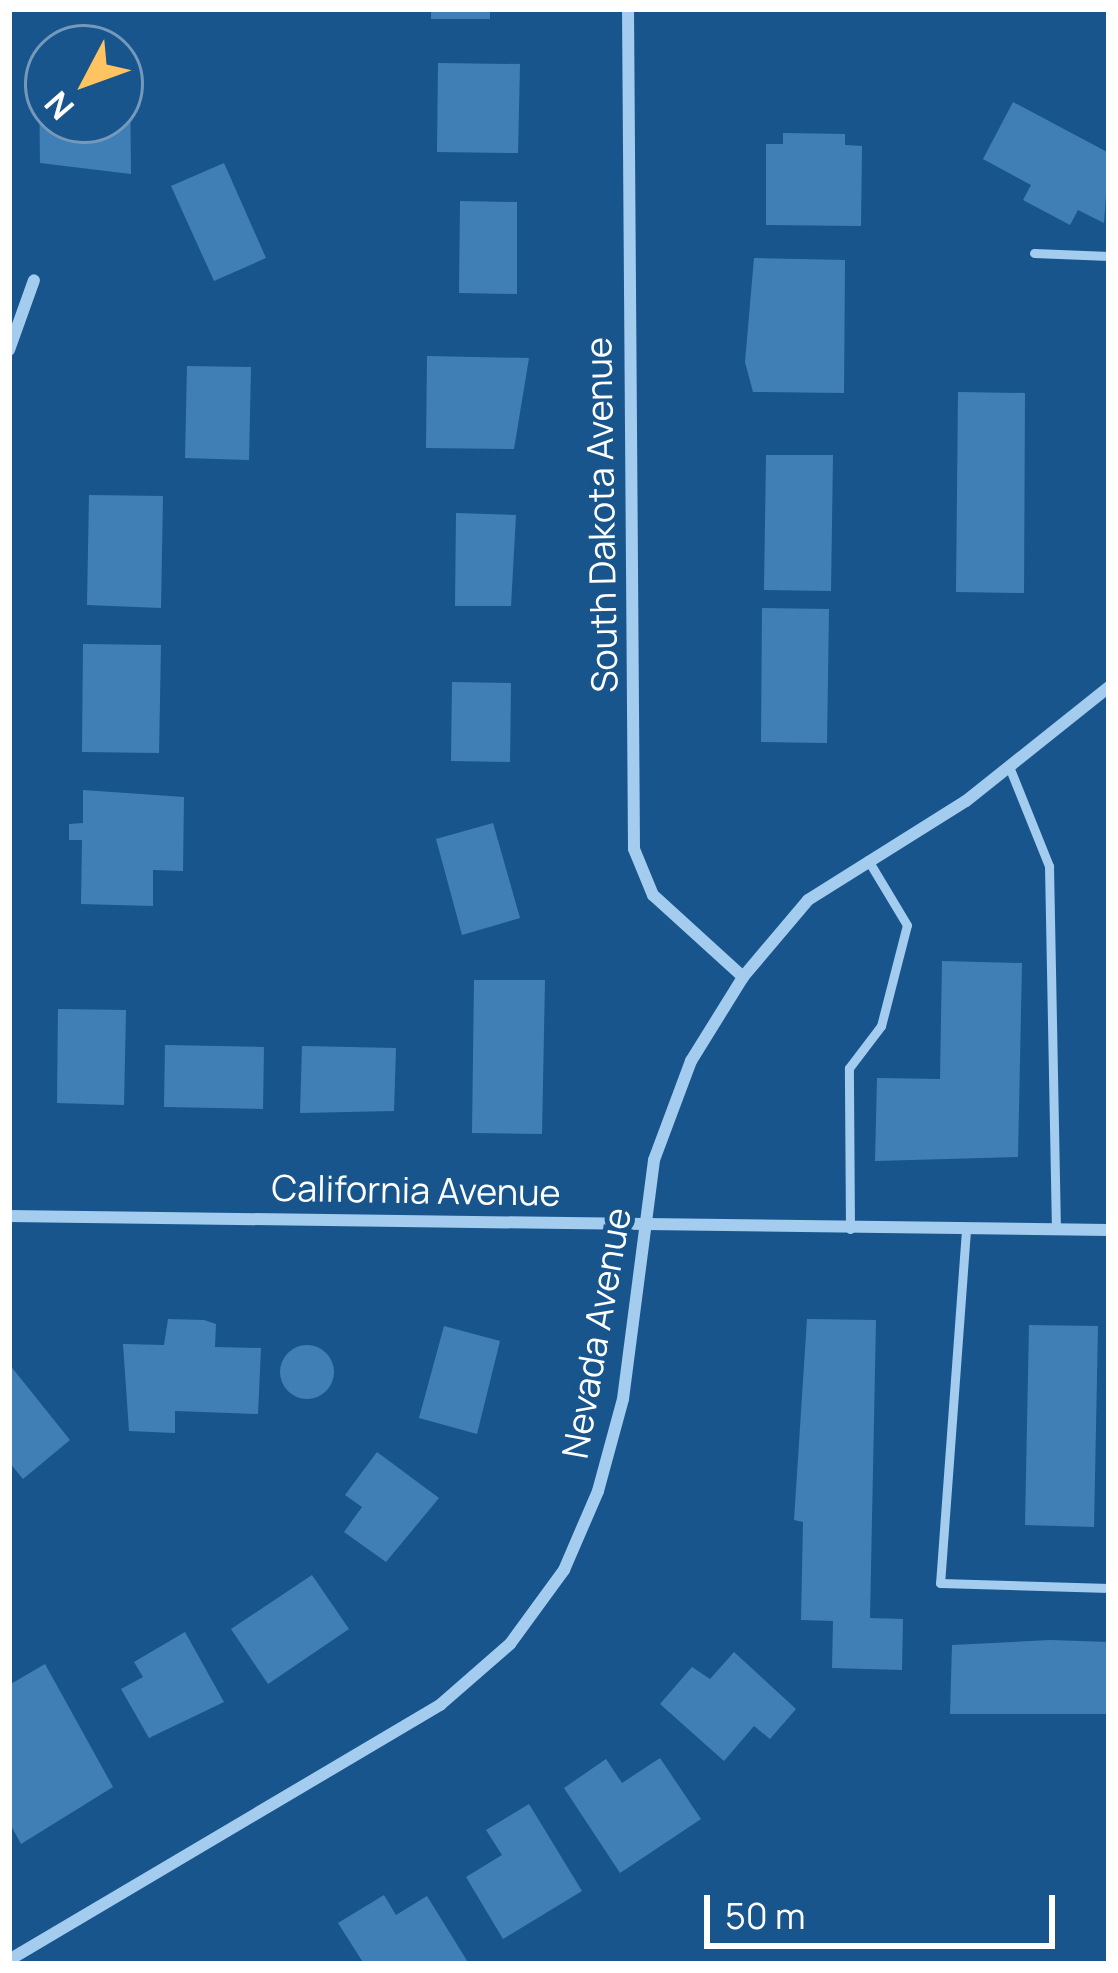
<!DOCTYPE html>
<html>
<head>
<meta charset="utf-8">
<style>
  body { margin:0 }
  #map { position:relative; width:1118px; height:1973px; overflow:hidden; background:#18558d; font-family:Manrope,sans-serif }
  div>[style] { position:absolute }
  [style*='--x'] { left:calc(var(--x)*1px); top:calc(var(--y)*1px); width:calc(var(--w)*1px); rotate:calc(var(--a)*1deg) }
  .building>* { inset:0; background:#407fb6 }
  .round { border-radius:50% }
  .lane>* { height:9px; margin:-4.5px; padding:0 4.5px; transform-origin:4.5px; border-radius:4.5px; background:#a3ccef }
  .street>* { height:12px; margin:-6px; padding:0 6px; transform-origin:6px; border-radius:6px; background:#a3ccef }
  span { translate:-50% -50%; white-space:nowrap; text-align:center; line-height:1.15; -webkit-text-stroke:10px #18558d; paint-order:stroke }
  .street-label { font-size:36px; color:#fff }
  .frame { position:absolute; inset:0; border:12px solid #fff; pointer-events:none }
  .north { position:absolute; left:24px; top:24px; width:120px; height:120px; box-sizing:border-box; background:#18558d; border:3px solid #7499bb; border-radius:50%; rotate:229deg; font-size:33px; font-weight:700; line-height:48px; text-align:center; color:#fff }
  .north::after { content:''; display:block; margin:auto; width:42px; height:54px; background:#ffc461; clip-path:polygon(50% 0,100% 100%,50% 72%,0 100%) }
  .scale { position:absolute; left:704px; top:1895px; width:351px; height:54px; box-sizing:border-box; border:6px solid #fff; border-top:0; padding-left:15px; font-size:36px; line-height:42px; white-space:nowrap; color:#fff; -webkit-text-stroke:9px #18558d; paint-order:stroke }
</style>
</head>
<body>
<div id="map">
  <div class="building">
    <div style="clip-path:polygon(431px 9px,490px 9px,490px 19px,431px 19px)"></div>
    <div style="clip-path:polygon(438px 63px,520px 64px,518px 153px,437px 152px)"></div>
    <div style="clip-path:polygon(120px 71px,130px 74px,131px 174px,40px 163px,39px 75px,48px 75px,48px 120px,120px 120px)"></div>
    <div style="clip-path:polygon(1013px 102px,1109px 153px,1104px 223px,1078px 210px,1070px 225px,1023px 200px,1031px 185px,983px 159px)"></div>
    <div style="clip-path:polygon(783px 133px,845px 134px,845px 145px,862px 146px,861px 226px,766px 225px,766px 144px,783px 144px)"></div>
    <div style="clip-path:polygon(224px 163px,266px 258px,214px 281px,171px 186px)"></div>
    <div style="clip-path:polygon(460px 201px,517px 202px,517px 294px,459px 293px)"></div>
    <div style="clip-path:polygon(754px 258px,845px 260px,844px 393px,753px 392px,745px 362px)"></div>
    <div style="clip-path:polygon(427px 356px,529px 358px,514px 449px,426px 448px)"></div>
    <div style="clip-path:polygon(187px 366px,251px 367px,249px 460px,185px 458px)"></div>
    <div style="clip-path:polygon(958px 392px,1025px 393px,1024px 593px,956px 592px)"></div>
    <div style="clip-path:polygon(766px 455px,833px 455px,831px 591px,764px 590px)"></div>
    <div style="clip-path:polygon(89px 495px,163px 496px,161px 608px,87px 605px)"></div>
    <div style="clip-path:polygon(456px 513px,516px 515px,511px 606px,455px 606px)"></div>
    <div style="clip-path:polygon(762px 608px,829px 609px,827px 743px,761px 742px)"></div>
    <div style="clip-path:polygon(83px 644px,161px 645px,159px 753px,82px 752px)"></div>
    <div style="clip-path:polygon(452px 682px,511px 683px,510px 762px,451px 761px)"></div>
    <div style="clip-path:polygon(83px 790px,184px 797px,183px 871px,153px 870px,153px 906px,81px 904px,82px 840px,69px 840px,69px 824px,83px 823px)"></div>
    <div style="clip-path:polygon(493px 823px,520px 918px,462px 935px,436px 839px)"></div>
    <div style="clip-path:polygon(942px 961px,1022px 963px,1018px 1157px,875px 1161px,877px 1078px,940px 1079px)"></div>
    <div style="clip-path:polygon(474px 980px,545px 980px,542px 1134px,472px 1133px)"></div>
    <div style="clip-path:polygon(58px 1009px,126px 1010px,124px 1105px,57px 1103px)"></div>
    <div style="clip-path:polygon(165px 1045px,264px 1047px,263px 1109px,164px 1107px)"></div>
    <div style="clip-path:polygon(302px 1046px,396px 1048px,394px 1111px,300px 1113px)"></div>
    <div style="clip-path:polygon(807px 1319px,876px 1320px,870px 1618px,903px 1619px,902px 1670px,832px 1668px,833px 1621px,801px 1620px,803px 1522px,794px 1520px)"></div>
    <div style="clip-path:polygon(204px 1320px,216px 1324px,215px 1347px,261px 1348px,258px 1414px,175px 1411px,175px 1433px,129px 1431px,123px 1344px,164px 1345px,168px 1319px)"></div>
    <div style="clip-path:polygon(1029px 1325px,1098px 1326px,1094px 1527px,1025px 1525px)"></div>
    <div style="clip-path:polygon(444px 1326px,500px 1341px,477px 1434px,419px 1418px)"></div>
    <div class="round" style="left:280px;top:1345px;width:54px;height:54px"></div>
    <div style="clip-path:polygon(9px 1364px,70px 1440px,23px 1479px,9px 1462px)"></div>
    <div style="clip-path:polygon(377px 1452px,439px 1498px,386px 1562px,344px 1532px,362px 1507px,345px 1495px)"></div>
    <div style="clip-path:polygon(312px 1575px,349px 1629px,268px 1684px,231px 1629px)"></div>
    <div style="clip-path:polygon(185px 1632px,224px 1702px,149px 1738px,121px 1689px,143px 1677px,134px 1662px)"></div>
    <div style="clip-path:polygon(1050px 1640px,1109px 1642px,1109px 1714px,950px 1714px,952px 1645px)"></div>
    <div style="clip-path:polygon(734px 1652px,796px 1709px,770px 1739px,754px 1726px,724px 1761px,660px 1704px,692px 1667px,710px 1679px)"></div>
    <div style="clip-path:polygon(45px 1664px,113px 1787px,21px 1844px,9px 1822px,9px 1685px)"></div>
    <div style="clip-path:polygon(660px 1758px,701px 1819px,620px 1873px,564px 1788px,606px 1759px,622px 1783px)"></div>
    <div style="clip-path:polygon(529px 1804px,582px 1891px,503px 1939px,466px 1877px,502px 1855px,486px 1830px)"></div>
    <div style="clip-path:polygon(384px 1895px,396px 1915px,427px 1896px,469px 1964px,364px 1964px,338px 1923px)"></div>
  </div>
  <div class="lane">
    <div style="--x:1034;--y:253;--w:75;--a:2.3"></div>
    <div style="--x:1010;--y:769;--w:105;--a:68.1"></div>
    <div style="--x:1049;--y:866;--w:364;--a:88.9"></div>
    <div style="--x:850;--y:1229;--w:161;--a:-90.4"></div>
    <div style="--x:849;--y:1068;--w:53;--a:-52.7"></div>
    <div style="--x:881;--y:1026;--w:104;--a:-75.6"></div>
    <div style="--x:907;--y:925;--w:76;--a:-121"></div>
    <div style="--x:966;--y:1230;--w:354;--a:94.2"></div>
    <div style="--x:940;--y:1583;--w:169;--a:1.7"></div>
  </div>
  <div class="street">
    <div style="--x:628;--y:9;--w:840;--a:89.59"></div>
    <div style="--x:634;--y:849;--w:50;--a:67.6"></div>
    <div style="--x:653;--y:895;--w:122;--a:42.3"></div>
    <div style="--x:9;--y:350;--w:74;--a:-70.3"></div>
    <div style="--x:9;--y:1216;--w:1100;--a:0.73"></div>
    <div style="--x:9;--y:1960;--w:501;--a:-30.61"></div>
    <div style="--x:440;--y:1705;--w:93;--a:-41.1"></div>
    <div style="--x:510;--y:1644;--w:92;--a:-53.9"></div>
    <div style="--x:564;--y:1570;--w:86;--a:-66.7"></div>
    <div style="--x:598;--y:1491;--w:95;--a:-74.8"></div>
    <div style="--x:623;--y:1399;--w:241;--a:-82.6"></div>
    <div style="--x:654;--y:1160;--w:106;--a:-69.5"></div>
    <div style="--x:691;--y:1061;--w:99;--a:-58.2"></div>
    <div style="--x:743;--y:977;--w:101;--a:-49.8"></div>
    <div style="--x:808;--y:900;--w:186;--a:-32.1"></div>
    <div style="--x:966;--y:801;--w:183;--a:-38.6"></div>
  </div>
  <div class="street-label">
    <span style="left:601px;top:515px;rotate:-91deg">South Dakota Avenue</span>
    <span style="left:416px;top:1190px;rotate:1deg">California Avenue</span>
    <span style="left:596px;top:1333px;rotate:-80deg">Nevada Avenue</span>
  </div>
  <div class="frame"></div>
  <div class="north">N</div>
  <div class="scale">50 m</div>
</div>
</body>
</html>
